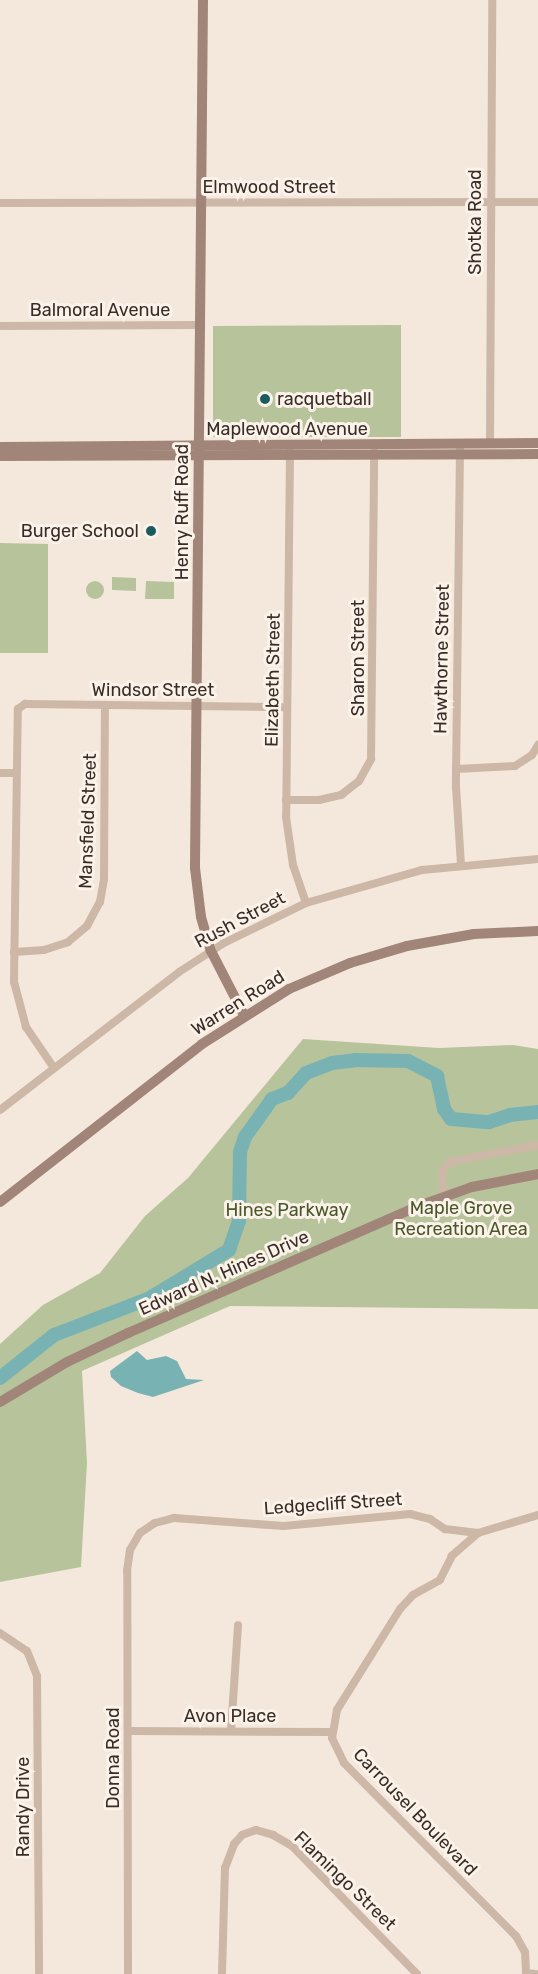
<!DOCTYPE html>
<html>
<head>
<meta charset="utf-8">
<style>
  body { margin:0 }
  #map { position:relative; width:538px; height:1974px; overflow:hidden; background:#f4e8dc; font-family:Rubik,sans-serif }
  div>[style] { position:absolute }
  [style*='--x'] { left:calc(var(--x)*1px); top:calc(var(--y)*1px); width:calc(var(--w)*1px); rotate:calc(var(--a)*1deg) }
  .green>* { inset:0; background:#b7c49b }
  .round { border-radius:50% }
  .water>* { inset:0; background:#79b2b3 }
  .river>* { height:14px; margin:-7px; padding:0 7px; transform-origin:7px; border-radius:7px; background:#79b2b3 }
  .street>* { height:8px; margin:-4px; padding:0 4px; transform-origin:4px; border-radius:4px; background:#cdb7a7 }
  .secondary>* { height:10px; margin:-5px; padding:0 5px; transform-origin:5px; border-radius:5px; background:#a18578 }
  .dots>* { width:16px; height:16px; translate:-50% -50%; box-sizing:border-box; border:3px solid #fbf2e9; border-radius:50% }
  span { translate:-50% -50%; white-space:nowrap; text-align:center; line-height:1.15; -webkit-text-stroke:6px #fbf2e9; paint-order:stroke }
  .street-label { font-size:18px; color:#392d28 }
  .poi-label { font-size:18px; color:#392d28 }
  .left { translate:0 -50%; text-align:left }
  .right { translate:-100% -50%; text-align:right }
  .park-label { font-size:18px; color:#49582a }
</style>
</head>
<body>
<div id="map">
  <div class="green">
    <div style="clip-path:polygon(401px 325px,401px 437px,213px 437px,213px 326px)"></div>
    <div style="clip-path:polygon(0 543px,48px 544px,48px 653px,0 653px)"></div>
    <div style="clip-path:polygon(112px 577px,136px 578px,136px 591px,112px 590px)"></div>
    <div style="clip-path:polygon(146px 581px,174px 582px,174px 599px,145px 599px)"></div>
    <div class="round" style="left:86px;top:581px;width:18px;height:18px"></div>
    <div style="clip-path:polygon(303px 1039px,439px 1048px,513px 1045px,538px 1049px,538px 1309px,230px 1306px,82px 1371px,87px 1463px,81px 1567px,0 1582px,0 1344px,43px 1305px,100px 1273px,145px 1216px,188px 1178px)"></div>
  </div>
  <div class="water">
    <div style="clip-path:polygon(137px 1351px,147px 1360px,166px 1356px,177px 1361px,186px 1379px,204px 1380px,153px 1397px,138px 1393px,121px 1386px,111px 1377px,110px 1371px)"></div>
  </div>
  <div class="river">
    <div style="--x:0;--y:1378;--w:69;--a:-38.5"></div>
    <div style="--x:54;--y:1335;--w:101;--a:-21"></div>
    <div style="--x:148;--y:1299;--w:95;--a:-31.2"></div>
    <div style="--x:229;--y:1250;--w:31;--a:-71"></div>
    <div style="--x:239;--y:1221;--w:69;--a:-89.2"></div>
    <div style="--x:240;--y:1152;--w:16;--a:-72"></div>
    <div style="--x:245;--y:1137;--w:47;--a:-54.6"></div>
    <div style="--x:272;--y:1099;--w:17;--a:-21"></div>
    <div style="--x:288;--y:1093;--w:27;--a:-48"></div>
    <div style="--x:306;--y:1073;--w:28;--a:-21"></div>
    <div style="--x:332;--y:1063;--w:23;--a:-7"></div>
    <div style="--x:355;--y:1060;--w:53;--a:1.1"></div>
    <div style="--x:408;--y:1061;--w:33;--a:27"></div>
    <div style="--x:437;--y:1076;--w:34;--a:78"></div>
    <div style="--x:444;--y:1109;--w:12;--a:55"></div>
    <div style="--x:451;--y:1119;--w:38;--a:5"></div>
    <div style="--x:489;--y:1122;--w:22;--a:-18"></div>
    <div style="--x:510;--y:1115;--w:28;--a:-6"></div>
  </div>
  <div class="street">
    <div style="--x:0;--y:203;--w:538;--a:-0.11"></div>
    <div style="--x:0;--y:326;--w:200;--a:-0.3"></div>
    <div style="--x:490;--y:443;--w:443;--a:-89.7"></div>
    <div style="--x:460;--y:449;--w:338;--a:90.7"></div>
    <div style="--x:456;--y:787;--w:78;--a:86.3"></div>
    <div style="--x:290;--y:451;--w:366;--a:90.6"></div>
    <div style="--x:286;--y:817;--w:49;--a:81.7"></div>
    <div style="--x:293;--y:865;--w:40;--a:71.1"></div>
    <div style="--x:456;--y:769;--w:59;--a:-2.9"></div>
    <div style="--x:515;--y:766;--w:20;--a:-33"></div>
    <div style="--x:532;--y:755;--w:12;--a:-59"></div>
    <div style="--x:0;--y:773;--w:15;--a:0"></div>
    <div style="--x:286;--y:800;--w:33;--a:0"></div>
    <div style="--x:319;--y:800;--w:23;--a:-13"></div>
    <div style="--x:341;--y:795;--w:23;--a:-38"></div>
    <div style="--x:359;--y:781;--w:25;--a:-61"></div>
    <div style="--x:371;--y:759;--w:307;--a:-89.4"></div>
    <div style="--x:14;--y:952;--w:30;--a:-4"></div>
    <div style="--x:44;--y:950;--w:25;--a:-18"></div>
    <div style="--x:68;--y:942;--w:25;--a:-40"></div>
    <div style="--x:87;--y:926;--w:27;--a:-62"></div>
    <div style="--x:100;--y:902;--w:23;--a:-80"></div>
    <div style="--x:104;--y:879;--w:174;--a:-89.7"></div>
    <div style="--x:54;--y:1068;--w:50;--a:-124.3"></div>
    <div style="--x:26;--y:1027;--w:47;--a:-104.9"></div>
    <div style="--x:14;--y:982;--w:273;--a:-89.2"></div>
    <div style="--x:18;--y:709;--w:9;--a:-36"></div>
    <div style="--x:25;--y:704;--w:262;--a:0.7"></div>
    <div style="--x:0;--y:1110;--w:226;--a:-37.6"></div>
    <div style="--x:179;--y:972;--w:54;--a:-32.8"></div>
    <div style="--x:224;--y:943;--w:91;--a:-26"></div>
    <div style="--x:306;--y:903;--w:121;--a:-15.9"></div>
    <div style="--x:422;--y:870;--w:117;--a:-5.4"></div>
    <div style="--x:443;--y:1196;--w:25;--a:-92"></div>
    <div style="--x:442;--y:1171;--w:12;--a:-48"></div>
    <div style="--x:450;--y:1162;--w:90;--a:-10.9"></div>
    <div style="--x:478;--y:1533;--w:35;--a:139"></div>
    <div style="--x:452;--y:1556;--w:27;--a:117"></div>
    <div style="--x:440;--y:1580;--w:31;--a:151"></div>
    <div style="--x:413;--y:1595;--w:19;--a:133"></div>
    <div style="--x:400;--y:1609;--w:119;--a:122"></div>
    <div style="--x:337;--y:1710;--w:28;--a:100"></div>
    <div style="--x:332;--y:1738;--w:28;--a:64"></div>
    <div style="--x:344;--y:1763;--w:244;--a:45.2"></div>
    <div style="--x:516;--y:1936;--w:18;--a:61"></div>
    <div style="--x:525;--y:1952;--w:22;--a:87"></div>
    <div style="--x:0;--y:1633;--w:32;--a:34"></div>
    <div style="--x:27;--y:1651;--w:27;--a:68"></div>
    <div style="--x:37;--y:1676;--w:298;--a:89.6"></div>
    <div style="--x:129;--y:1731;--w:203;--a:0.3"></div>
    <div style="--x:231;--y:1731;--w:106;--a:-86.2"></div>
    <div style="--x:526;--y:1973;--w:10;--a:6"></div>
    <div style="--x:128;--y:1974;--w:403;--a:-90.1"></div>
    <div style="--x:127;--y:1571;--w:21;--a:-82"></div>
    <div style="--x:130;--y:1550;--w:20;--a:-60"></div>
    <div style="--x:140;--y:1533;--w:18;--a:-34"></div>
    <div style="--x:155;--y:1523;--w:20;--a:-15"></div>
    <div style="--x:174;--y:1518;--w:110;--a:4.2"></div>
    <div style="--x:284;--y:1526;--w:127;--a:-5.4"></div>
    <div style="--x:410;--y:1514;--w:21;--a:14"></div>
    <div style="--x:430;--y:1519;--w:18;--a:34"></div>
    <div style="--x:445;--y:1529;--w:33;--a:7"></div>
    <div style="--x:478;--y:1533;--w:63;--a:-16.7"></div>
    <div style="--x:222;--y:1974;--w:106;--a:-88.4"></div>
    <div style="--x:225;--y:1868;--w:26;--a:-69"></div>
    <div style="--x:234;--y:1844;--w:12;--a:-48"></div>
    <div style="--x:242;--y:1835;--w:15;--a:-20"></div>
    <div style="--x:256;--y:1830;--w:18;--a:16"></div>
    <div style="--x:273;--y:1835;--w:22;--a:30"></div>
    <div style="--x:292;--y:1846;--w:179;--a:45.7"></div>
  </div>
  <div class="secondary">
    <div style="--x:203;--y:0;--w:868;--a:90.53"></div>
    <div style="--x:195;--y:868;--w:49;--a:83"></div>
    <div style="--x:201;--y:917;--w:35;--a:74"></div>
    <div style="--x:211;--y:951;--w:72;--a:62.7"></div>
    <div style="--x:0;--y:447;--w:538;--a:-0.43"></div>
    <div style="--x:0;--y:456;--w:538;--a:-0.21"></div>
    <div style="--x:0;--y:1202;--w:256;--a:-38"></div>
    <div style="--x:202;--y:1044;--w:103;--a:-32.3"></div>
    <div style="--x:289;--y:989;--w:66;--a:-23.1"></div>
    <div style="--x:350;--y:963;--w:59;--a:-16.6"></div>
    <div style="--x:407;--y:946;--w:68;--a:-10.2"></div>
    <div style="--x:474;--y:934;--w:64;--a:-2.7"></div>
    <div style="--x:0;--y:1402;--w:78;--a:-30.8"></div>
    <div style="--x:67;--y:1362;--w:68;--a:-25.4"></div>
    <div style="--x:128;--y:1333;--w:314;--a:-23.6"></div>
    <div style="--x:416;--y:1207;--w:59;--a:-19.7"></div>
    <div style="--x:472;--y:1187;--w:67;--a:-11.1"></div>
  </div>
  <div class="dots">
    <div style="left:265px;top:399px;background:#1b5a5d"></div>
    <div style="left:151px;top:531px;background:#1b5a5d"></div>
  </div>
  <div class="street-label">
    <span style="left:269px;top:187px">Elmwood Street</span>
    <span style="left:475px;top:222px;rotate:-90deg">Shotka Road</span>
    <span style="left:100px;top:310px">Balmoral Avenue</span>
    <span style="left:287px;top:429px">Maplewood Avenue</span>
    <span style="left:182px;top:512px;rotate:-90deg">Henry Ruff Road</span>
    <span style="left:358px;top:658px;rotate:-90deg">Sharon Street</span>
    <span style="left:442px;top:659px;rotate:-89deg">Hawthorne Street</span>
    <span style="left:273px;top:680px;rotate:-89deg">Elizabeth Street</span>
    <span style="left:153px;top:690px">Windsor Street</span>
    <span style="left:88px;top:821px;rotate:-88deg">Mansfield Street</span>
    <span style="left:240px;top:920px;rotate:-28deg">Rush Street</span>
    <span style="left:238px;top:1003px;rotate:-32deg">Warren Road</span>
    <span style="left:224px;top:1273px;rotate:-24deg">Edward N. Hines Drive</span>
    <span style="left:333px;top:1504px;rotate:-4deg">Ledgecliff Street</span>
    <span style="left:230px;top:1716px">Avon Place</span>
    <span style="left:113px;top:1758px;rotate:-90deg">Donna Road</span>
    <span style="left:23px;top:1807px;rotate:-90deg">Randy Drive</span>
    <span style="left:415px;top:1812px;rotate:46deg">Carrousel Boulevard</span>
    <span style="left:345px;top:1881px;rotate:44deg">Flamingo Street</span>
  </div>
  <div class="poi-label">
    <span class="left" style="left:277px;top:399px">racquetball</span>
    <span class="right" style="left:139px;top:531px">Burger School</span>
  </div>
  <div class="park-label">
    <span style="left:461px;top:1219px">Maple Grove<br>Recreation Area</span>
    <span style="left:287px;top:1210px">Hines Parkway</span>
  </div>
</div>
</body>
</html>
